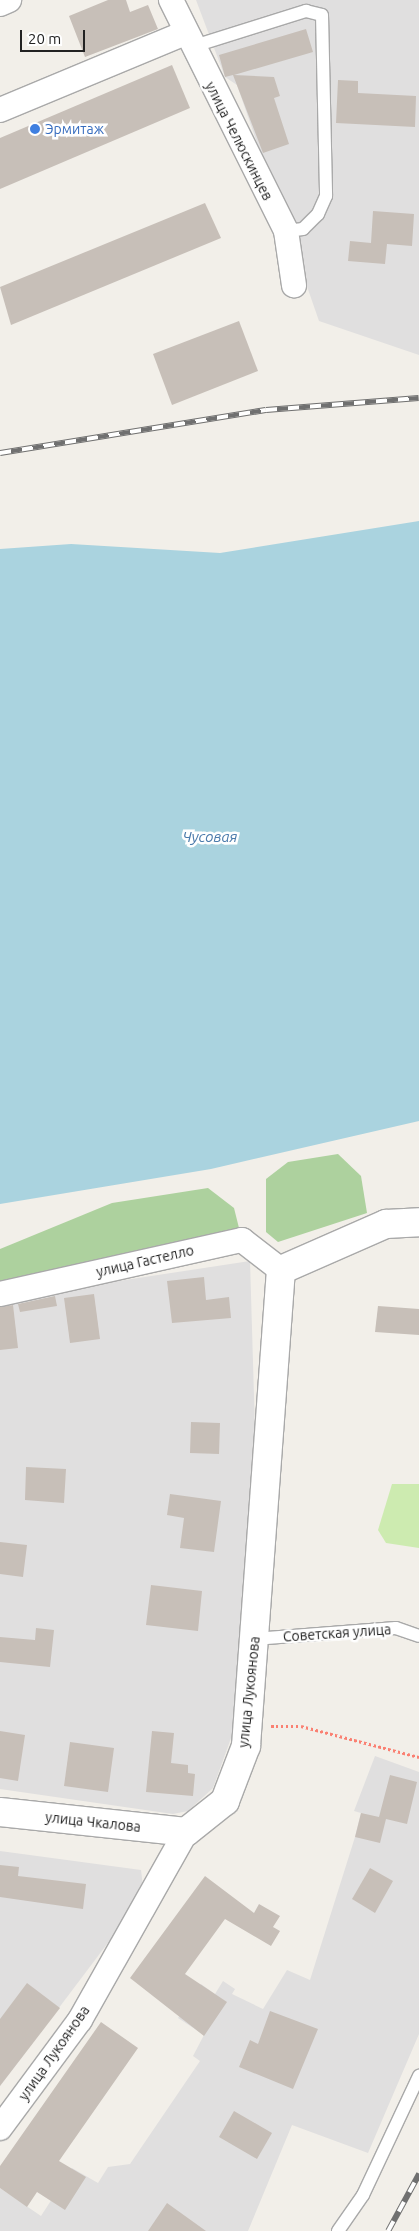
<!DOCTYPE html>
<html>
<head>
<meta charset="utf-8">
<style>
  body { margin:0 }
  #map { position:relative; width:419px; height:2231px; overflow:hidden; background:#f2efe9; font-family:Ubuntu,sans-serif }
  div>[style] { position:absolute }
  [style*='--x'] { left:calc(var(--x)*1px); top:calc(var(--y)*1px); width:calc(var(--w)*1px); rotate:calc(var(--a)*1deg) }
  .residential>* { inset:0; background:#e0dfdf }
  .grass>* { inset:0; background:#cdebb0 }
  .forest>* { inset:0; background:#add19e }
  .water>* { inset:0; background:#aad3df }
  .building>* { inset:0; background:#c7bfb8 }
  .path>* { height:3px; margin-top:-1.5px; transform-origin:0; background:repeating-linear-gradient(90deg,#fa8072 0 2.5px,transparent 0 5px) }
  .roads { filter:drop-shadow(1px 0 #a9a9a9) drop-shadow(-1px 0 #a9a9a9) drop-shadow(0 1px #a9a9a9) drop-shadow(0 -1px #a9a9a9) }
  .service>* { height:12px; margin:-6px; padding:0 6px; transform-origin:6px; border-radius:6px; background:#fff }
  .minor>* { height:24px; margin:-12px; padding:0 12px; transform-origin:12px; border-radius:12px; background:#fff }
  .tertiary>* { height:28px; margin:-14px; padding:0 14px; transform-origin:14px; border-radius:14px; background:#fff }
  .rail>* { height:5.5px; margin-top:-2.75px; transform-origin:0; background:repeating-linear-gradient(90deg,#fff 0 11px,#707070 0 22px); box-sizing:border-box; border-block:1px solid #707070 }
  .dots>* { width:14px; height:14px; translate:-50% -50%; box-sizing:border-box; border:2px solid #fff; border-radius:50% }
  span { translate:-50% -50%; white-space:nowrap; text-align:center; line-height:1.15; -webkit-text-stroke:5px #fff; paint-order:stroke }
  .shop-label { font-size:14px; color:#366cbe }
  .left { translate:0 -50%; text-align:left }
  .street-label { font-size:14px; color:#222 }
  .water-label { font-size:15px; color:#4a7aab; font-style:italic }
  .scale { position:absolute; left:20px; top:30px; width:65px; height:22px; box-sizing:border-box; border:2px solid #222; border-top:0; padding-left:6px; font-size:15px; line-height:18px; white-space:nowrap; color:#222; -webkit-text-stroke:4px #fff; paint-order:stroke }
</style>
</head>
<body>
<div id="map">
  <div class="residential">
    <div style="clip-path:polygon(196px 0,419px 0,419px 355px,319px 321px,237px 85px,225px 77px)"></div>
    <div style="clip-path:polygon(250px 1261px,255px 1431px,235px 1727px,213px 1788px,188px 1811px,173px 1814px,0 1789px,0 1299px)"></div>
    <div style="clip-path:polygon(375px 1756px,419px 1772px,419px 2034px,368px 2153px,292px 2125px,248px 2231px,0 2231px,0 2188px,41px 2216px,72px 2168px,98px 2183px,108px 2167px,130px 2164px,200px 2061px,193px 2056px,204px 2035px,178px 2018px,201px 1984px,215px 1994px,223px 1981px,235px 1989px,232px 1994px,263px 2009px,287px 1970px,310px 1980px,355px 1837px,361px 1813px,354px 1811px)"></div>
    <div style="clip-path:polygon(0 1851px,141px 1870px,144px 1895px,0 2086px)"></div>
  </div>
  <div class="grass">
    <div style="clip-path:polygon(392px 1484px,419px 1484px,419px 1548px,386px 1543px,378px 1530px)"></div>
  </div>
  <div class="forest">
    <div style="clip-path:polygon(338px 1154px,361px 1176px,367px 1213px,278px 1242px,266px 1232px,266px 1179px,288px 1162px)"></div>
    <div style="clip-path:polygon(208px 1188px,234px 1208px,239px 1228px,0 1281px,0 1249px,112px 1203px)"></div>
  </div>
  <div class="water">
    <div style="clip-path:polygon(419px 521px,419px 1121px,211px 1169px,0 1204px,0 549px,71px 544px,220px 553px)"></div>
  </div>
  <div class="building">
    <div style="clip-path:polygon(108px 0,126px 0,130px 12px,148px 5px,158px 29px,85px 57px,69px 16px)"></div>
    <div style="clip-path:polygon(306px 29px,313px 52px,234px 75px,274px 77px,280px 96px,274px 98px,289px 144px,263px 153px,233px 75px,225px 77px,219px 55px)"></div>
    <div style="clip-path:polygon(172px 65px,190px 108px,0 189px,0 138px)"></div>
    <div style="clip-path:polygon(338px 80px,358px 81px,358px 93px,416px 96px,415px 127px,336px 123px)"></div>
    <div style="clip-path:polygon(205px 203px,221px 238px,11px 325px,0 287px)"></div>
    <div style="clip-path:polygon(373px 211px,414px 214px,412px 246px,387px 244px,385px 264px,348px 261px,350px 241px,371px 243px)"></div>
    <div style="clip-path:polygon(239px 321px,258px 371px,172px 405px,153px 354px)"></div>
    <div style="clip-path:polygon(204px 1277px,206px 1300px,229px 1297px,231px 1318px,172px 1323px,167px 1281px)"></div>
    <div style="clip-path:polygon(94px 1294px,100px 1339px,70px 1343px,64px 1298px)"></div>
    <div style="clip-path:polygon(55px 1296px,57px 1306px,20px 1312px,18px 1304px)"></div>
    <div style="clip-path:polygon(13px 1305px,18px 1348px,0 1350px,0 1307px)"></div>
    <div style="clip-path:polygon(378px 1306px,419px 1309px,419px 1335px,375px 1332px)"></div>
    <div style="clip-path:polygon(191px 1422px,220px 1423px,219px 1454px,190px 1453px)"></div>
    <div style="clip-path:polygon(26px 1467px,66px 1469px,64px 1503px,25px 1500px)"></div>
    <div style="clip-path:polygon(170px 1494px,221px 1501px,214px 1552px,180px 1548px,184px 1518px,167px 1515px)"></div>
    <div style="clip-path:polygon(0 1542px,27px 1545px,23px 1577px,0 1574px)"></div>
    <div style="clip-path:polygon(151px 1585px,202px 1591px,198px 1631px,146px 1625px)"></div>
    <div style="clip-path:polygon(36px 1628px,54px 1630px,50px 1667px,0 1662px,0 1637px,35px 1640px)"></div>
    <div style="clip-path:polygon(0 1731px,25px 1735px,18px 1781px,0 1778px)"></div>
    <div style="clip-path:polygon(152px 1731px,174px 1733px,171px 1763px,188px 1765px,188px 1773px,195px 1774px,193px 1796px,146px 1792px)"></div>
    <div style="clip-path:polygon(70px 1742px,114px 1748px,108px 1792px,64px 1786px)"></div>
    <div style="clip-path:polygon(390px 1775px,417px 1782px,407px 1824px,386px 1819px,380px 1843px,355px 1837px,361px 1813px,379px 1817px)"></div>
    <div style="clip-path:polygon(0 1865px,19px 1867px,18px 1876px,86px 1884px,83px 1909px,0 1897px)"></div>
    <div style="clip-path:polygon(370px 1868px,393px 1881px,375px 1913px,352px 1899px)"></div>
    <div style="clip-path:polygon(205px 1876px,254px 1913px,259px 1904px,280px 1916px,273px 1927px,280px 1931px,271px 1946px,225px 1919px,185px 1974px,227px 2002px,204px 2036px,130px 1978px)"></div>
    <div style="clip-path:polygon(27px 1983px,60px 2008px,0 2086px,0 2019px)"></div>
    <div style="clip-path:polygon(270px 2011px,318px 2029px,293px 2089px,239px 2067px,250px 2040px,258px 2044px)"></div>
    <div style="clip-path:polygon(101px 2022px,138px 2048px,59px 2161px,86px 2177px,65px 2210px,37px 2192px,27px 2207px,0 2188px,0 2166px)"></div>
    <div style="clip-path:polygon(234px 2111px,272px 2133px,257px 2159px,219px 2137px)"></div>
    <div style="clip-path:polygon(167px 2203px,206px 2231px,148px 2231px)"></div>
  </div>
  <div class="path">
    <div style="--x:271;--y:1726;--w:30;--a:0"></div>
    <div style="--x:301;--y:1726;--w:122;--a:14.7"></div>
  </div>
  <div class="roads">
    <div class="service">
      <div style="--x:191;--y:47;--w:121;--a:-17.4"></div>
      <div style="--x:306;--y:11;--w:16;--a:14"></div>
      <div style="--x:322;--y:15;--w:181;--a:88.7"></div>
      <div style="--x:326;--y:196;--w:20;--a:114"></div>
      <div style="--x:318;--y:214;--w:21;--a:135"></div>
      <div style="--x:303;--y:229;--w:17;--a:173"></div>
      <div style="--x:254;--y:1639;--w:142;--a:-4.4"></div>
      <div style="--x:396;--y:1628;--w:24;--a:19"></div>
      <div style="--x:338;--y:2231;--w:44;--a:-55.2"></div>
      <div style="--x:363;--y:2195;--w:132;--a:-64.8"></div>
    </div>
    <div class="minor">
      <div style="--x:171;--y:0;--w:258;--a:63.5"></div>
      <div style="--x:286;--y:231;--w:55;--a:81.6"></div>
      <div style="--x:0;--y:4;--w:10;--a:-24"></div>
      <div style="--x:0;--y:110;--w:200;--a:-22.6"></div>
      <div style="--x:0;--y:1294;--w:248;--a:-12.6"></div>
      <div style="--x:242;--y:1240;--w:49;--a:37.6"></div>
      <div style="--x:0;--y:2128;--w:134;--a:-53.5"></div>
      <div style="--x:80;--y:2020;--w:216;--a:-60.6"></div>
    </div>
    <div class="tertiary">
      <div style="--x:0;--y:1812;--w:187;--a:6.1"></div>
      <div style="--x:186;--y:1832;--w:50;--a:-38.5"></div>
      <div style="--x:225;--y:1801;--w:59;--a:-69.1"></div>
      <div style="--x:246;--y:1746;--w:477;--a:-85.8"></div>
      <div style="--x:281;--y:1270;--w:115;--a:-23.7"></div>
      <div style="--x:386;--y:1224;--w:33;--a:-3"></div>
    </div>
  </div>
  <div class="rail">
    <div style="--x:0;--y:453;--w:269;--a:-9.2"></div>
    <div style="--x:266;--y:410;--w:153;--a:-4.5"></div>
    <div style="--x:388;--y:2231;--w:65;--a:-61.5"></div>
  </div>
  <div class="dots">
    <div style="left:35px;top:129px;background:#3f7fe0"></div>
  </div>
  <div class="shop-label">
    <span class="left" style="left:45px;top:129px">Эрмитаж</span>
  </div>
  <div class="street-label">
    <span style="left:239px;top:141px;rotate:63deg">улица Челюскинцев</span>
    <span style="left:145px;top:1261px;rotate:-13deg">улица Гастелло</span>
    <span style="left:337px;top:1633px;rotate:-4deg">Советская улица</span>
    <span style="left:249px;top:1692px;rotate:-84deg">улица Лукоянова</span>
    <span style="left:93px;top:1822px;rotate:6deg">улица Чкалова</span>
    <span style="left:54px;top:2053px;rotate:-55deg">улица Лукоянова</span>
  </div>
  <div class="water-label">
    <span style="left:210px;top:837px">Чусовая</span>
  </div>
  <div class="scale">20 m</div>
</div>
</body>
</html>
